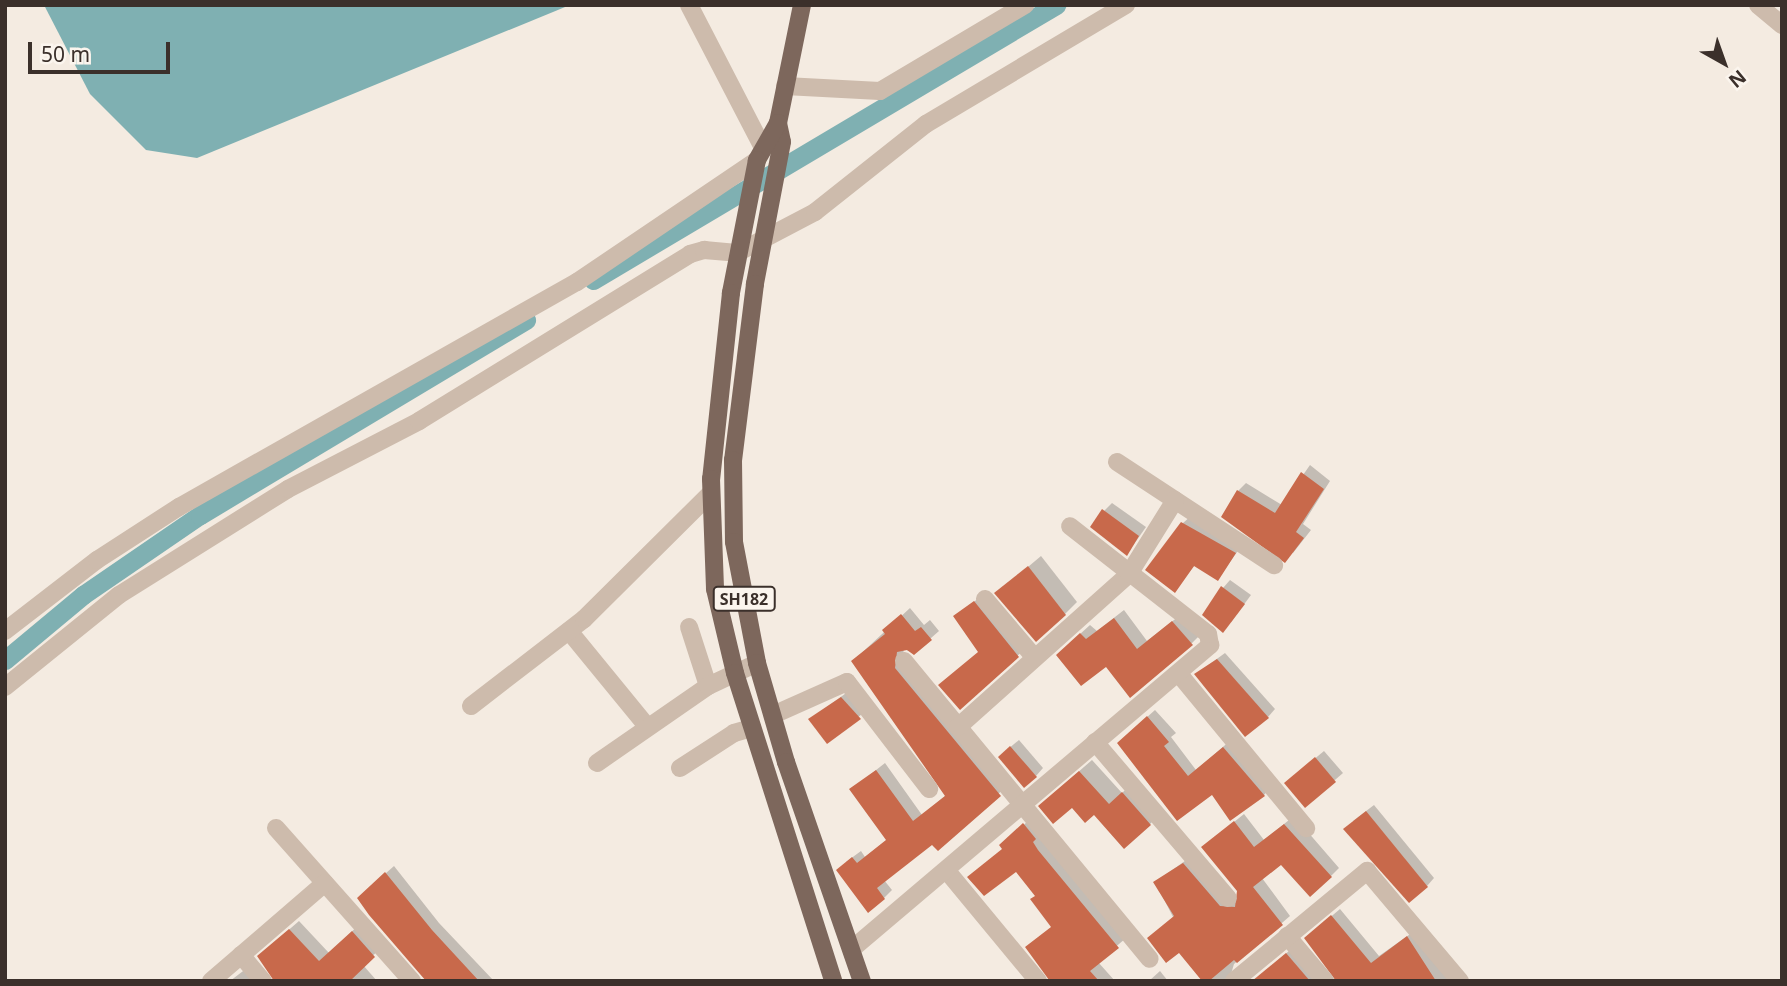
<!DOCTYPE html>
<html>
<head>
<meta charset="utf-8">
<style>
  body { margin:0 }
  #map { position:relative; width:1787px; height:986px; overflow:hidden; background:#f4ebe1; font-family:"Noto Sans",sans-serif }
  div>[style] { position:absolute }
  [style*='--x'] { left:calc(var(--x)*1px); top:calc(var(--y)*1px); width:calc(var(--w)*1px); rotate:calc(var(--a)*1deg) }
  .water>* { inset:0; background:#7fb0b2 }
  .shadow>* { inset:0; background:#0003 }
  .canal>* { height:19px; margin:-9.5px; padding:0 9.5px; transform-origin:9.5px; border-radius:9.5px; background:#7fb0b2 }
  .building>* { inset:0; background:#c8694b }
  .minor>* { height:18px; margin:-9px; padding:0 9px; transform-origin:9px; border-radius:9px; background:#cdbbac }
  .major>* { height:18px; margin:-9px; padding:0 9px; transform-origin:9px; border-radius:9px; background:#7d675c }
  span { translate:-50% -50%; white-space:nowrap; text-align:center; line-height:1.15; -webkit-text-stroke:5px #fbf5ee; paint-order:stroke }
  .shield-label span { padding:2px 5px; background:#fbf5ee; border:2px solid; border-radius:5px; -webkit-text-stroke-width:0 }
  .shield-label { font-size:16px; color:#3b302b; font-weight:700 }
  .frame { position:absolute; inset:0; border:7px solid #3b302b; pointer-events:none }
  .north { position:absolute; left:1689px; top:28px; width:70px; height:70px; -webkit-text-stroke:5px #fbf5ee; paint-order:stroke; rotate:140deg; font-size:19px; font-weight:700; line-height:28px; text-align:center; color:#3b302b }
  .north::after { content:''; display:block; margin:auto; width:24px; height:32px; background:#3b302b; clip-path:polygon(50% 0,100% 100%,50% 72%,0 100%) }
  .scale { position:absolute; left:28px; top:42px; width:142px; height:32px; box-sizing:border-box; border:4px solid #3b302b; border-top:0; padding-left:9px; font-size:21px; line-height:24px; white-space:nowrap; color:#3b302b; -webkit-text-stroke:5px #fbf5ee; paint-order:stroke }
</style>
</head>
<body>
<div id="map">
  <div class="water">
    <div style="clip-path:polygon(44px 5px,570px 5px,197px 158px,146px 150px,90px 94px)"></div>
  </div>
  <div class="shadow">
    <div style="clip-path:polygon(1310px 465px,1330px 481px,1303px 524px,1311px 530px,1293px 553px,1238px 491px,1246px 483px,1282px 505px)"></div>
    <div style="clip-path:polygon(1112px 503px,1146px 527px,1127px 554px,1104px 511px)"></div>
    <div style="clip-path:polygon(1191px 516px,1242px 545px,1218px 579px,1195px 565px,1175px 590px,1183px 523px)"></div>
    <div style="clip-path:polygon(1041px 556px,1077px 602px,1065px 614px,997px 593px)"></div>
    <div style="clip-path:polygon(1230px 580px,1251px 595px,1231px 622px,1223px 588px)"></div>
    <div style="clip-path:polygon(983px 595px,1026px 648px,960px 708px,979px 652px,955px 616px)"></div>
    <div style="clip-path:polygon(910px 608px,924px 625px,930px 620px,939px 631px,914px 653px,904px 649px,902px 659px,1007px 787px,884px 880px,892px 890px,884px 898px,846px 862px,861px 851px,865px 857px,888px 839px,852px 789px,885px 763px,922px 815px,946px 795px,853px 661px)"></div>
    <div style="clip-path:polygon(1124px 610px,1147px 641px,1183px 613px,1201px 634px,1192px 643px,1107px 664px,1068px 645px,1090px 625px,1097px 631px)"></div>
    <div style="clip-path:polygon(1225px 653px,1275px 709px,1268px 717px,1196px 674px)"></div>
    <div style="clip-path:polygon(849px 691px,867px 710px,827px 742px,810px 719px)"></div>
    <div style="clip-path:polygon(1155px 710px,1176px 733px,1171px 737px,1196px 770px,1231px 740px,1271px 787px,1264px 795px,1213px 792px,1178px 819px,1127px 735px)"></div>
    <div style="clip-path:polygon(1019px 740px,1043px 768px,1036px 776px,1008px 749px)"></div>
    <div style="clip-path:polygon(1324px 751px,1343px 773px,1305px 806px,1294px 776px)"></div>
    <div style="clip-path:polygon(1092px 760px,1122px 793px,1135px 781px,1162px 812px,1150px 824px,1094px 812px,1053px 794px)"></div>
    <div style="clip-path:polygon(1374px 805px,1434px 878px,1427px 886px,1353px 821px)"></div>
    <div style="clip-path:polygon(1244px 814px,1264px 840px,1294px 816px,1339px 868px,1331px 876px,1281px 863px,1262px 878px,1290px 916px,1234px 964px,1231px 974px,1236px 981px,1206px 981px,1155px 882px,1192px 856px,1241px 901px,1239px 890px,1203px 847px)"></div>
    <div style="clip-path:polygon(1032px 816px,1126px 938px,1098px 962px,1115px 981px,1053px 981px,1027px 948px,1053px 926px,1037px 895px,1003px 848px)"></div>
    <div style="clip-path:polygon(394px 866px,439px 923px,494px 981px,435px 981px,367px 890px)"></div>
    <div style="clip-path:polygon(1340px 909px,1379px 956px,1416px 930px,1449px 981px,1343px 981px,1314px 931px)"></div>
    <div style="clip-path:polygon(299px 921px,329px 953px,362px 922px,383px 946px,363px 965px,377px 981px,285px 981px,269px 947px)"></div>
    <div style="clip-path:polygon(1295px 946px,1327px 981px,1253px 981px)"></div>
    <div style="clip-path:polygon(251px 965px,267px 981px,230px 981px)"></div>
    <div style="clip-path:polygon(1160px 971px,1168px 981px,1149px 981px)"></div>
  </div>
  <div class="canal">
    <div style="--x:593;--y:280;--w:539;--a:-30.71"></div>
    <div style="--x:5;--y:660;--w:102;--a:-39.8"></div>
    <div style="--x:83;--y:595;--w:142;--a:-34.4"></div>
    <div style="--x:200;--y:515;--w:380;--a:-30.9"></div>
  </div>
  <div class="building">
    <div style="clip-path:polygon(1301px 472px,1324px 489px,1296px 532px,1304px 538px,1285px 563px,1221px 517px,1237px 490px,1275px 513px)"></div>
    <div style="clip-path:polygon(1102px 509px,1139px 536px,1127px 556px,1090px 527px)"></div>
    <div style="clip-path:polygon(1181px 522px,1236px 553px,1218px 581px,1194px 566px,1175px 593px,1145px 570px)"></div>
    <div style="clip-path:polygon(1028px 566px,1066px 615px,1036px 642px,994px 593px)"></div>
    <div style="clip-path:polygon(1221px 586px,1245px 604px,1223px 633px,1202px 615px)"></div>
    <div style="clip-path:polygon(974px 601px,1019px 657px,960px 710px,938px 685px,978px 652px,953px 616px)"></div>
    <div style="clip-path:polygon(901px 614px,915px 631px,921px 627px,932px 640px,914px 655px,907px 650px,897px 652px,895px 668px,1001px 796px,938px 851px,932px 845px,877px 888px,885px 899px,868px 913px,836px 870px,852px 857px,857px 863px,886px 840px,849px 789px,876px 770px,913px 821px,945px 796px,851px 661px,885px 634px,882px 630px)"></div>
    <div style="clip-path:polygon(1114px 618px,1137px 649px,1172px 621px,1193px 645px,1130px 698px,1106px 667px,1081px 686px,1056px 655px,1080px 633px,1086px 639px)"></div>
    <div style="clip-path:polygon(1217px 659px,1269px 718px,1245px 737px,1194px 674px)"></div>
    <div style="clip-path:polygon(841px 697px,861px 719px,827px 744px,808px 719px)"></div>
    <div style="clip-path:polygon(1147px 716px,1169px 742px,1164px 746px,1188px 776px,1223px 747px,1265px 796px,1230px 821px,1212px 795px,1177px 821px,1117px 743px)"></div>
    <div style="clip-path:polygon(1010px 746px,1037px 777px,1024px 788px,998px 757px)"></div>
    <div style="clip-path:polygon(1315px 757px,1336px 782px,1305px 808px,1284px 783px)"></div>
    <div style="clip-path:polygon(1079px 771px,1109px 804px,1122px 792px,1151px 825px,1124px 849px,1094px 815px,1085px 823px,1072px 808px,1053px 824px,1038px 806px)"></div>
    <div style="clip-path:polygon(1366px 811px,1428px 887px,1409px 903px,1343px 829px)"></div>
    <div style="clip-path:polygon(1234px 821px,1254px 847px,1284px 824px,1332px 877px,1310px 897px,1281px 865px,1253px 887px,1283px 925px,1237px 963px,1234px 960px,1209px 981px,1202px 981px,1179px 953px,1166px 963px,1147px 938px,1174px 916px,1153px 882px,1183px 863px,1220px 906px,1235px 907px,1237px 891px,1201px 847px)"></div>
    <div style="clip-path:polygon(1023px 823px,1036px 839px,1033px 842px,1038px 850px,1119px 948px,1090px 971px,1099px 981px,1049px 980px,1025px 947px,1051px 927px,1030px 899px,1035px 896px,1016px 872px,984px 896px,967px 877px,1002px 849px,999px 845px)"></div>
    <div style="clip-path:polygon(385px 872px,432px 930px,479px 981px,426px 981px,369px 915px,357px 898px)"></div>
    <div style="clip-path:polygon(1331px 915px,1371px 963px,1407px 936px,1436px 981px,1336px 981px,1304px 938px)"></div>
    <div style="clip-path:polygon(289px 929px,319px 961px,352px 931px,375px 957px,350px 981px,274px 981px,257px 956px)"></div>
    <div style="clip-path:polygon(1286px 953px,1310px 981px,1252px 981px)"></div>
  </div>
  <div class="minor">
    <div style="--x:689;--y:5;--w:159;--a:62.6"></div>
    <div style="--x:1758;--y:5;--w:31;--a:40"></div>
    <div style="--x:785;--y:86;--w:95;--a:3"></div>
    <div style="--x:880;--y:91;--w:169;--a:-30.7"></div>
    <div style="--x:1117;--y:462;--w:188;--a:33.3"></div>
    <div style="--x:985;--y:599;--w:77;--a:49.7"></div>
    <div style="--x:689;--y:627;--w:62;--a:72.1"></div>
    <div style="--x:5;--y:631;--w:116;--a:-37.7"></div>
    <div style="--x:97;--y:560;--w:98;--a:-32.9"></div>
    <div style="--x:179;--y:507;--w:457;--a:-29.5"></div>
    <div style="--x:577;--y:282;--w:217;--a:-34.1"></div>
    <div style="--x:569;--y:631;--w:122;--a:50.7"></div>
    <div style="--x:904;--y:661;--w:386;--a:50.5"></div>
    <div style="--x:1179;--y:674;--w:200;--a:50.5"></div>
    <div style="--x:5;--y:687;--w:146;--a:-38.9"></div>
    <div style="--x:119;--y:595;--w:199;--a:-32.1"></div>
    <div style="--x:288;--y:489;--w:148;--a:-27.4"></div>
    <div style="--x:419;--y:421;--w:318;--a:-31.6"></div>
    <div style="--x:690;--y:254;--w:15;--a:-16"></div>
    <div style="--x:704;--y:250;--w:33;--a:5"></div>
    <div style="--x:737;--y:253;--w:88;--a:-27.7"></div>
    <div style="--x:815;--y:212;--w:142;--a:-38.4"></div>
    <div style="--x:926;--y:124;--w:233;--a:-30.8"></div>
    <div style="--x:471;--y:706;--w:143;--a:-37.6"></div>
    <div style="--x:584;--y:619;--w:179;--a:-44.8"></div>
    <div style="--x:773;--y:715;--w:81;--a:-24"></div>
    <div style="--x:847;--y:682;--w:135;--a:52.5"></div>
    <div style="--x:958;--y:727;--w:229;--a:-41.8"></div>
    <div style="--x:1129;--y:574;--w:87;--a:-58.1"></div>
    <div style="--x:1095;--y:742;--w:205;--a:49.6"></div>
    <div style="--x:597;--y:763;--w:135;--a:-34.7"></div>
    <div style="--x:708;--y:686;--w:54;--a:-25.1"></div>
    <div style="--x:680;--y:768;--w:64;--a:-32.9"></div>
    <div style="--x:734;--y:733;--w:19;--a:-16"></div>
    <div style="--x:276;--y:828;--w:205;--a:48.4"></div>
    <div style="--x:947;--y:871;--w:143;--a:50.4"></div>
    <div style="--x:1287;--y:936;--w:59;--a:49.8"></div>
    <div style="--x:852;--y:949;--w:470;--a:-40.3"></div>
    <div style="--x:1210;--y:645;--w:11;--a:-100"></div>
    <div style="--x:1208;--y:634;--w:175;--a:-142"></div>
    <div style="--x:241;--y:955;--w:34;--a:50"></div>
    <div style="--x:211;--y:981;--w:150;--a:-40.7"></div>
    <div style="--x:1234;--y:981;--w:173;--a:-39.6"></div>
    <div style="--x:1367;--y:871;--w:144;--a:49.8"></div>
  </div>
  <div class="major">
    <div style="--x:802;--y:5;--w:120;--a:101.5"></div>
    <div style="--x:778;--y:123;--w:19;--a:78"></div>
    <div style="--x:782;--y:142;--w:145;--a:100.8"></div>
    <div style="--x:755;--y:284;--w:177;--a:97.1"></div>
    <div style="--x:733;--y:460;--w:82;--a:89.3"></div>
    <div style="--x:734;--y:542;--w:123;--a:79.2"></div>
    <div style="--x:757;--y:663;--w:103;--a:73.7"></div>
    <div style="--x:786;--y:762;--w:232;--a:70.9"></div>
    <div style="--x:778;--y:123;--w:43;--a:119.6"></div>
    <div style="--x:757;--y:160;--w:136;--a:101.1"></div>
    <div style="--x:731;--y:293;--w:187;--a:96.1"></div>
    <div style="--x:711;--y:479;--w:110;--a:87.9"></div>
    <div style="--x:715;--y:589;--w:86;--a:76.6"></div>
    <div style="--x:735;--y:673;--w:323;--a:72.3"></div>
  </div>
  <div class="shield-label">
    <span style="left:744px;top:599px">SH182</span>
  </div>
  <div class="frame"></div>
  <div class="north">N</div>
  <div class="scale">50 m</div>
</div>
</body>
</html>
